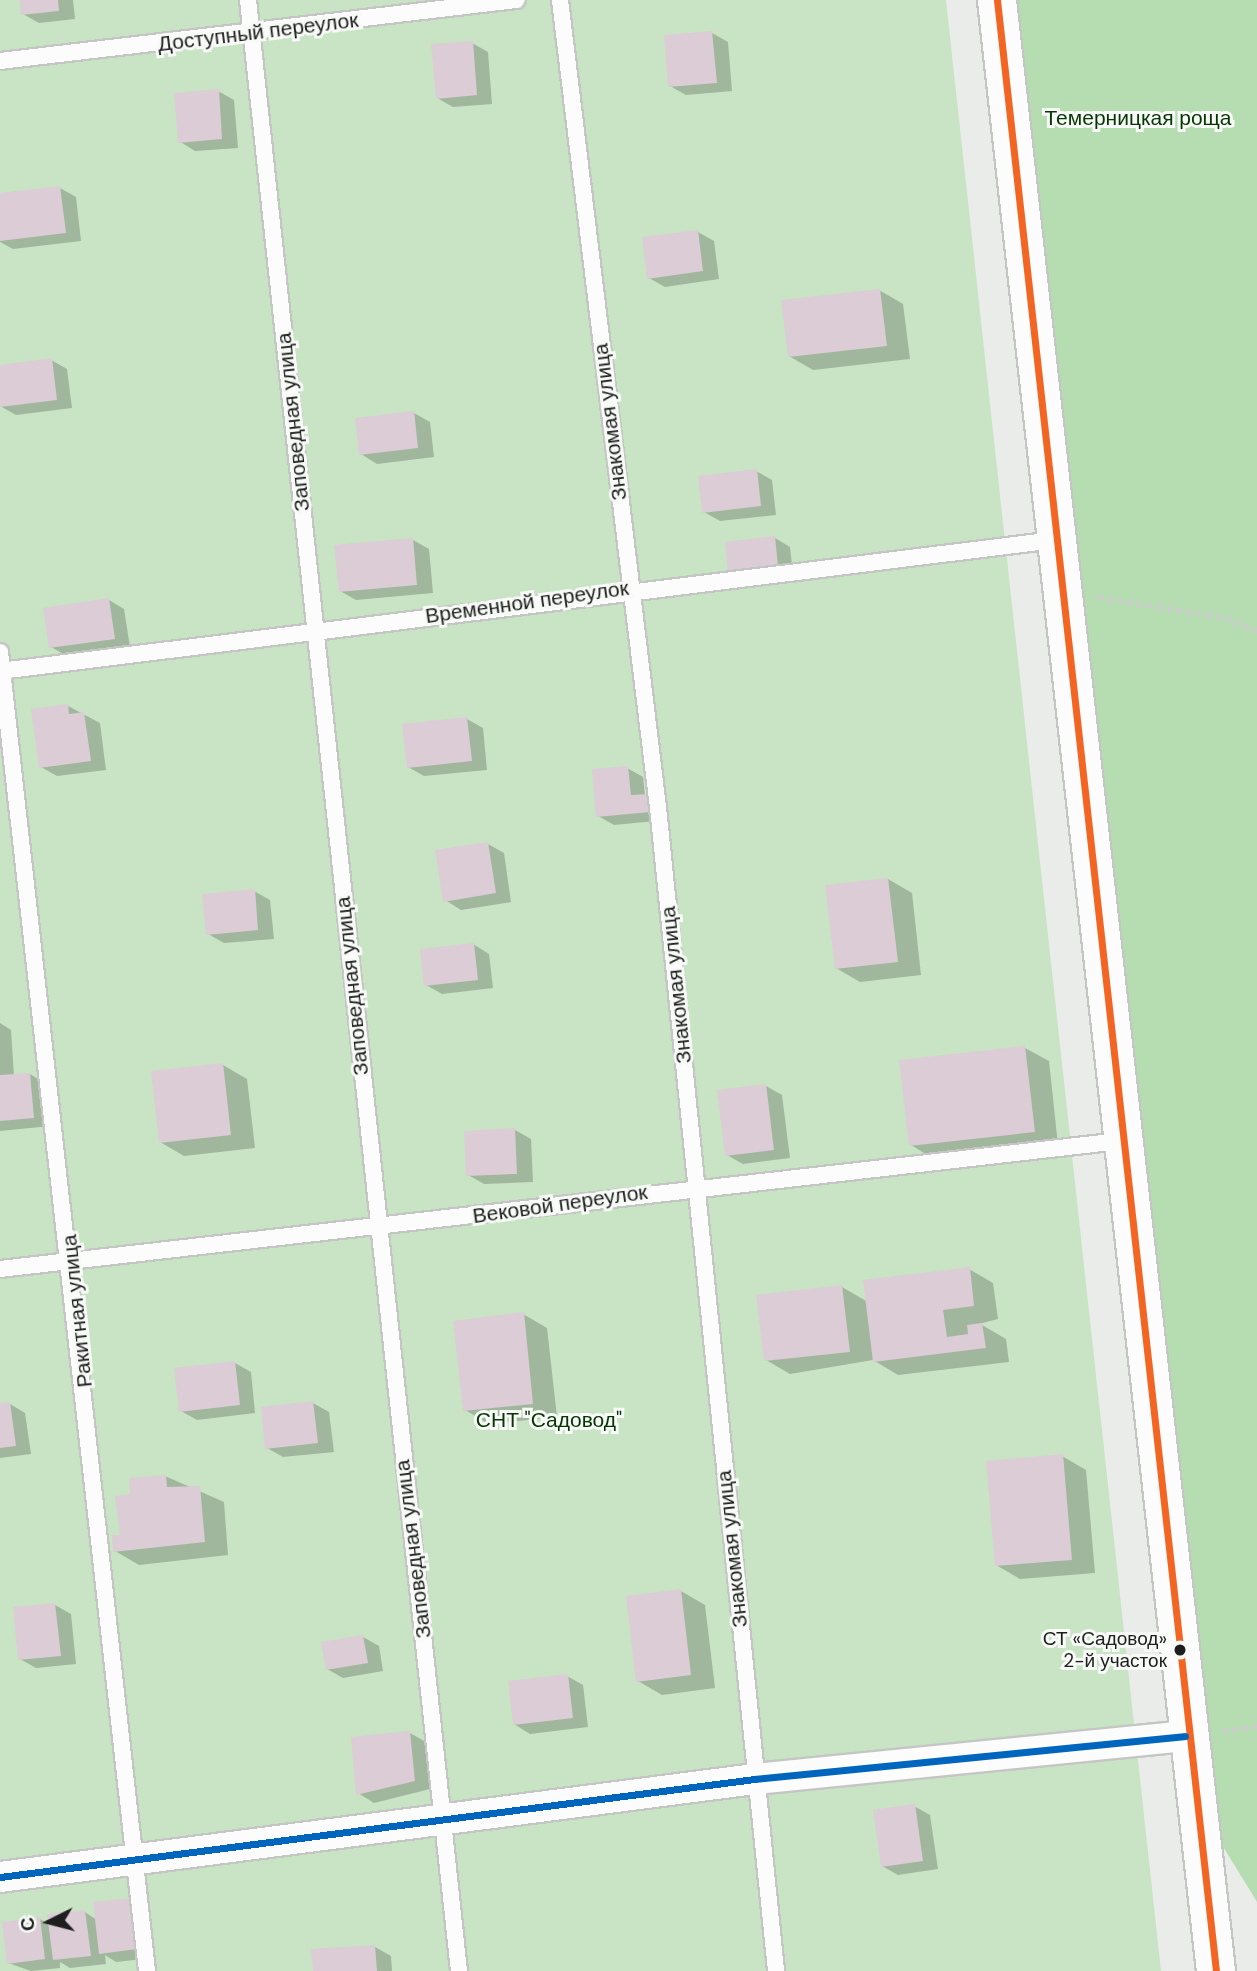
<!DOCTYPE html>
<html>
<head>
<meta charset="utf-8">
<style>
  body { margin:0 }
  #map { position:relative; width:1257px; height:1971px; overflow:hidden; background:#eaecea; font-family:"DM Sans",sans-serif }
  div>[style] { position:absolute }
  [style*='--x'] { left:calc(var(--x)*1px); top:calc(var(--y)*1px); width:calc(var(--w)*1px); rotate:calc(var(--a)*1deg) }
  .green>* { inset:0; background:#c8e4c5 }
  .forest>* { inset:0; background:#b6dcb2 }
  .shadow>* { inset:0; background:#0003 }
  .building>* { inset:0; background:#dbccd5 }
  .path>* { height:4.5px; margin-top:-2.25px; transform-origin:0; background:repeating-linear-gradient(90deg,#cbcccb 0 5px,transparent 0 10px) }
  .roads { filter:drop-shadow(2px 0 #c4c6c4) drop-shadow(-2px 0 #c4c6c4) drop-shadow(0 2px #c4c6c4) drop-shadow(0 -2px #c4c6c4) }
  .service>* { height:16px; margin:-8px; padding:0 8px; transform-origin:8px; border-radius:8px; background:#fcfcfc }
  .minor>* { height:30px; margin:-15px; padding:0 15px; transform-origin:15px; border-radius:15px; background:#fcfcfc }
  .tertiary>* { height:38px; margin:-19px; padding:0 19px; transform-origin:19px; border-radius:19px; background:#fcfcfc }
  .bus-1>* { height:7px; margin:-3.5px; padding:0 3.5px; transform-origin:3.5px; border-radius:3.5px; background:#f26522 }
  .bus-2>* { height:7px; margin:-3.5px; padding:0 3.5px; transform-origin:3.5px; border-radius:3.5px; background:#0065bd }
  .dots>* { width:19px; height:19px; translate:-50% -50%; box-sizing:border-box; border:4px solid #f7faf6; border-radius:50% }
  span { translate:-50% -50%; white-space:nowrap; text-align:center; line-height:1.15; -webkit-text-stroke:6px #f7faf6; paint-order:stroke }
  .bus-label { font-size:19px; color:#1d1e1d }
  .right { translate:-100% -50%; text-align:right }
  .street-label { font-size:21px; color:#1d1e1d }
  .park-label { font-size:21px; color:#053603 }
  .north { position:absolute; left:14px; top:1887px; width:70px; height:70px; -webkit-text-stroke:5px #f7faf6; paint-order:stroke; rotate:264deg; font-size:19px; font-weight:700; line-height:28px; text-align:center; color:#1d1e1d }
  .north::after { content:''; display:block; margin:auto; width:24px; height:32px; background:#1d1e1d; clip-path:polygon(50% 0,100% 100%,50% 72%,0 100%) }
</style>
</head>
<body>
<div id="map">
  <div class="green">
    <div style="clip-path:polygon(0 0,946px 0,1161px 1971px,0 1971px)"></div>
  </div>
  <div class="forest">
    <div style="clip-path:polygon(1005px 0,1257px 0,1257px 1902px,1219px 1840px)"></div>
  </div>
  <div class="shadow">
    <div style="clip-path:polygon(21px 0,73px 0,75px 19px,39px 23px,23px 14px)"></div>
    <div style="clip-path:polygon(712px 33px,728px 42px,732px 91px,686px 95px,670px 86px)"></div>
    <div style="clip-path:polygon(472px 43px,488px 52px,492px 104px,453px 107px,437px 98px)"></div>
    <div style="clip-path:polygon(218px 91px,234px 100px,238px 148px,195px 151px,179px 141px)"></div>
    <div style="clip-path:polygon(60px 188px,76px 197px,81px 241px,13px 249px,0 242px,0 195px)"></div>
    <div style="clip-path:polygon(698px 232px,714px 241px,719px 279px,665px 287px,649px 278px)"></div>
    <div style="clip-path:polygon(879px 290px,903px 304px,910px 359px,813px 370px,789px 356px)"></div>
    <div style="clip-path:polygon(51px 360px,67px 369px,72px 408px,16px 415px,0 406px,0 367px)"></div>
    <div style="clip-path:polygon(414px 413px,430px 422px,434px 457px,377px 464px,361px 454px)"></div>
    <div style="clip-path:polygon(756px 471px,772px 480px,776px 515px,720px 521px,704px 512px)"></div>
    <div style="clip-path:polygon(775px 538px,790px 547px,793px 574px,746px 579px,730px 570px)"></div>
    <div style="clip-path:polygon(413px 540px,429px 549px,433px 593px,356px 600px,340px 591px)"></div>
    <div style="clip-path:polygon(109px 600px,124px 609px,130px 647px,67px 656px,51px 647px)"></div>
    <div style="clip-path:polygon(68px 706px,100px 723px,106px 770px,57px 776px,41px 767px)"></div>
    <div style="clip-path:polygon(467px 719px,483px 728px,487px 770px,424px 776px,408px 767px)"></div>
    <div style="clip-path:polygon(627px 768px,643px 777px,645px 796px,666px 820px,614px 825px,598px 816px)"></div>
    <div style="clip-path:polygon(488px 844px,504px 853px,511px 902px,461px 910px,445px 900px)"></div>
    <div style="clip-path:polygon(888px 879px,912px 893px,921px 975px,860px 982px,836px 968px)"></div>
    <div style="clip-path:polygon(254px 891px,270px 900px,274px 939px,224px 943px,208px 934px)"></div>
    <div style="clip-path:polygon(473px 944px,489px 954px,493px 988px,442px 994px,426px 985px)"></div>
    <div style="clip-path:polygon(0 1023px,11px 1030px,14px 1076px,30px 1074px,46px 1084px,50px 1126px,0 1131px)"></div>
    <div style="clip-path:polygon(1025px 1048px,1049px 1061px,1058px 1145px,934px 1159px,911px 1145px)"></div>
    <div style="clip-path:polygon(223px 1065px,247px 1079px,255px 1148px,184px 1156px,160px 1142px)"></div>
    <div style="clip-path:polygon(766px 1086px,782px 1095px,790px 1158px,743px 1164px,727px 1155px)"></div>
    <div style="clip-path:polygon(515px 1130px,531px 1139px,533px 1182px,484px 1184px,468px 1175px)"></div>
    <div style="clip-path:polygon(969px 1269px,993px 1283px,998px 1319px,967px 1327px,982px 1325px,1006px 1339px,1009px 1362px,898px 1375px,873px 1360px,790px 1374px,766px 1360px,842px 1287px,868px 1302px)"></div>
    <div style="clip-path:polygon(523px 1314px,547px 1328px,557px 1417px,489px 1424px,465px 1410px)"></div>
    <div style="clip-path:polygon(235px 1363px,251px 1372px,255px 1413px,197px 1420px,181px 1411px)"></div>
    <div style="clip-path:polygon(313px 1403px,329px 1412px,334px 1452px,283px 1457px,267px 1448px)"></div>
    <div style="clip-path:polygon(10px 1404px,25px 1413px,31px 1454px,0 1458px,0 1405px)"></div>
    <div style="clip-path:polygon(1062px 1456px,1086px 1470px,1095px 1573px,1020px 1579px,996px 1565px)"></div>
    <div style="clip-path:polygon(165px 1476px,224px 1502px,228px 1555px,139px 1565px,115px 1551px,132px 1495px)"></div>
    <div style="clip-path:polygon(681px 1591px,705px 1605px,715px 1688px,662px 1695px,638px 1681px)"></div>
    <div style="clip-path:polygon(55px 1605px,71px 1614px,76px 1664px,36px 1668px,20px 1659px)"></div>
    <div style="clip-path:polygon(363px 1637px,379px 1646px,383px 1671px,343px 1678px,327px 1669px)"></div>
    <div style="clip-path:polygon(567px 1676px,583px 1685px,588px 1727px,530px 1734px,514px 1724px)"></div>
    <div style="clip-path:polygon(410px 1733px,426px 1742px,430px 1789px,374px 1803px,358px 1793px)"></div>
    <div style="clip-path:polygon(914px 1806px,930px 1815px,938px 1869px,898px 1875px,882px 1866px)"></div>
    <div style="clip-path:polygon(85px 1912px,152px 1958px,116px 1962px,105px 1955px,106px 1964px,70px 1968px,60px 1962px,60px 1968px,31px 1971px,8px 1963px,40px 1919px,50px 1925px)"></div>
    <div style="clip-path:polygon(375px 1947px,391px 1956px,392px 1971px,315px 1971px)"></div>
  </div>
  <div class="building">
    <div style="clip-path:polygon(20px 0,58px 0,59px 11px,21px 15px)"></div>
    <div style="clip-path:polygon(712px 31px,717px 83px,668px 87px,664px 35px)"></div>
    <div style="clip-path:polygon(473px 41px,477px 95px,436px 99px,431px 44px)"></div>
    <div style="clip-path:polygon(219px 89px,222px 139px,178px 143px,174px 93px)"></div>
    <div style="clip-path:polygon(60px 186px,66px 233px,0 241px,0 193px)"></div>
    <div style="clip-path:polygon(698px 230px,703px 271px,647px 279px,642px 237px)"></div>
    <div style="clip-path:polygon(880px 289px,887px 346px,788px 357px,781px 300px)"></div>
    <div style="clip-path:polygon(52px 358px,57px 400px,0 407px,0 365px)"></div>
    <div style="clip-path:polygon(414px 411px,418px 448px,359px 455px,355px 418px)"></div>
    <div style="clip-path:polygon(757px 469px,761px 506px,702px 513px,698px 476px)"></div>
    <div style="clip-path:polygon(775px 536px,778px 566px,728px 571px,725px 542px)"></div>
    <div style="clip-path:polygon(413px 538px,417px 585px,339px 592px,334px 545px)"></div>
    <div style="clip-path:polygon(109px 598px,115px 639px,49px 648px,43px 608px)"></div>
    <div style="clip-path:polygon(68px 704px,69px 714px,84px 712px,91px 761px,39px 768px,31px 709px)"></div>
    <div style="clip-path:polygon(467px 717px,472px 761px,407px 768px,402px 724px)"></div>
    <div style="clip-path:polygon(628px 766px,631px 795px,649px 794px,651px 812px,596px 817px,592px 769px)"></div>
    <div style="clip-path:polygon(488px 842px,496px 893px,443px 902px,435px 850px)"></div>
    <div style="clip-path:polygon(888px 878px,898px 962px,835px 969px,825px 885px)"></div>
    <div style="clip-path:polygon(255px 889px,258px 930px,206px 935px,202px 894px)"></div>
    <div style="clip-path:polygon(474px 943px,478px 980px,424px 986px,420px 949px)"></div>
    <div style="clip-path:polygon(1025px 1046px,1035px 1132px,909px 1146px,899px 1060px)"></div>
    <div style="clip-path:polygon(223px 1063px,231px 1135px,159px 1143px,151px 1071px)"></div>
    <div style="clip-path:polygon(30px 1073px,34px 1118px,0 1121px,0 1075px)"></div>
    <div style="clip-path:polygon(766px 1084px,774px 1150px,725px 1156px,717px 1090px)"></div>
    <div style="clip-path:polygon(515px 1128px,517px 1174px,466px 1176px,464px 1131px)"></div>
    <div style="clip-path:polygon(970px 1267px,974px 1306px,943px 1310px,947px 1337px,968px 1334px,967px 1325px,982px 1323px,986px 1348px,873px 1362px,863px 1280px)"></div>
    <div style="clip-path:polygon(842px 1285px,850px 1352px,764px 1361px,756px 1295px)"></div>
    <div style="clip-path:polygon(524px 1312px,533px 1404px,463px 1411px,453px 1321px)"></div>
    <div style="clip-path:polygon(235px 1361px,240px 1405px,179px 1412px,174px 1368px)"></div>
    <div style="clip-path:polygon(313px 1401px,318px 1443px,265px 1449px,261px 1407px)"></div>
    <div style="clip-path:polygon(10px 1402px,16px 1446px,0 1448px,0 1403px)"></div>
    <div style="clip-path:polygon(1063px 1454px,1072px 1560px,995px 1566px,986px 1461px)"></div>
    <div style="clip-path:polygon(166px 1475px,167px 1487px,200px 1486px,205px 1542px,113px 1552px,112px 1535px,120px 1535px,115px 1496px,130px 1494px,129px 1478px)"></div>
    <div style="clip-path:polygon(681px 1589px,691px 1675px,636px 1682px,626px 1596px)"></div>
    <div style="clip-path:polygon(55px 1603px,61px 1656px,18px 1660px,13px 1607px)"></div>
    <div style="clip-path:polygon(363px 1635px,368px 1663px,326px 1670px,321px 1642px)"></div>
    <div style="clip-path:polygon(568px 1674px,573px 1718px,513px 1725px,508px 1681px)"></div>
    <div style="clip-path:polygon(410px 1731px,415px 1781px,356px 1795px,351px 1737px)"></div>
    <div style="clip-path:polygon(915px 1804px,923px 1861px,881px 1867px,873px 1810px)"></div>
    <div style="clip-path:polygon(131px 1898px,137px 1949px,99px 1954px,93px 1902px)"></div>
    <div style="clip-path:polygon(85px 1910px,91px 1956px,53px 1960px,47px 1914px)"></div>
    <div style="clip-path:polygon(40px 1917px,45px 1959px,7px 1964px,2px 1922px)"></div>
    <div style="clip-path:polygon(375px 1945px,377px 1971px,313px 1971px,311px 1949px)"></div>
  </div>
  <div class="path">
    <div style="--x:1098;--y:597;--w:130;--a:9.3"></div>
    <div style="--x:1226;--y:618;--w:34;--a:23"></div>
    <div style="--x:1223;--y:1731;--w:34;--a:-8"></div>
  </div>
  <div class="roads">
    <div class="service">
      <div style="--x:248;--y:0;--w:1982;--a:83.89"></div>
      <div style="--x:560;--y:0;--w:813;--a:83.08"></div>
      <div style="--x:658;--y:807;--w:1170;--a:84.21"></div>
      <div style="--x:0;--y:61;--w:520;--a:-6.74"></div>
      <div style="--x:0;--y:652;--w:1327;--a:83.64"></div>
      <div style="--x:0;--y:671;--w:1063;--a:-7.08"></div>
      <div style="--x:0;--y:1269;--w:1127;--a:-6.52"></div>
    </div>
    <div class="minor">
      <div style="--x:0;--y:1877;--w:761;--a:-7.4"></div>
      <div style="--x:755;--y:1779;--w:432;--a:-5.7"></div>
    </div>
    <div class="tertiary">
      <div style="--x:997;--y:0;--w:1983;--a:83.66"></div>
    </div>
  </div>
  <div class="bus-1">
    <div style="--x:997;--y:0;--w:1983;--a:83.66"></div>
  </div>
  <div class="bus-2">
    <div style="--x:0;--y:1877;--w:761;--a:-7.4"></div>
    <div style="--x:755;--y:1779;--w:432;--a:-5.7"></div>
  </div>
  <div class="dots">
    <div style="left:1180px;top:1650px;background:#1d1e1d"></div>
  </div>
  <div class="bus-label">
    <span class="right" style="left:1167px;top:1650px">СТ «Садовод»<br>2-й участок</span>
  </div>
  <div class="street-label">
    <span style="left:258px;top:32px;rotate:-7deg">Доступный переулок</span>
    <span style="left:293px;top:422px;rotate:-96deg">Заповедная улица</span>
    <span style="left:610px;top:422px;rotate:-97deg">Знакомая улица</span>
    <span style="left:527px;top:602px;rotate:-8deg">Временной переулок</span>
    <span style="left:676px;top:985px;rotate:-96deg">Знакомая улица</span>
    <span style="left:352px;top:986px;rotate:-96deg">Заповедная улица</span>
    <span style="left:560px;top:1204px;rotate:-8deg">Вековой переулок</span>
    <span style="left:77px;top:1311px;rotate:-96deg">Ракитная улица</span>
    <span style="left:413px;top:1549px;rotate:-97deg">Заповедная улица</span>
    <span style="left:732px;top:1549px;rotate:-96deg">Знакомая улица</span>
  </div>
  <div class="park-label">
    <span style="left:1138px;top:118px">Темерницкая роща</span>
    <span style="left:549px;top:1420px">СНТ "Садовод"</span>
  </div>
  <div class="north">С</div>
</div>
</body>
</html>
